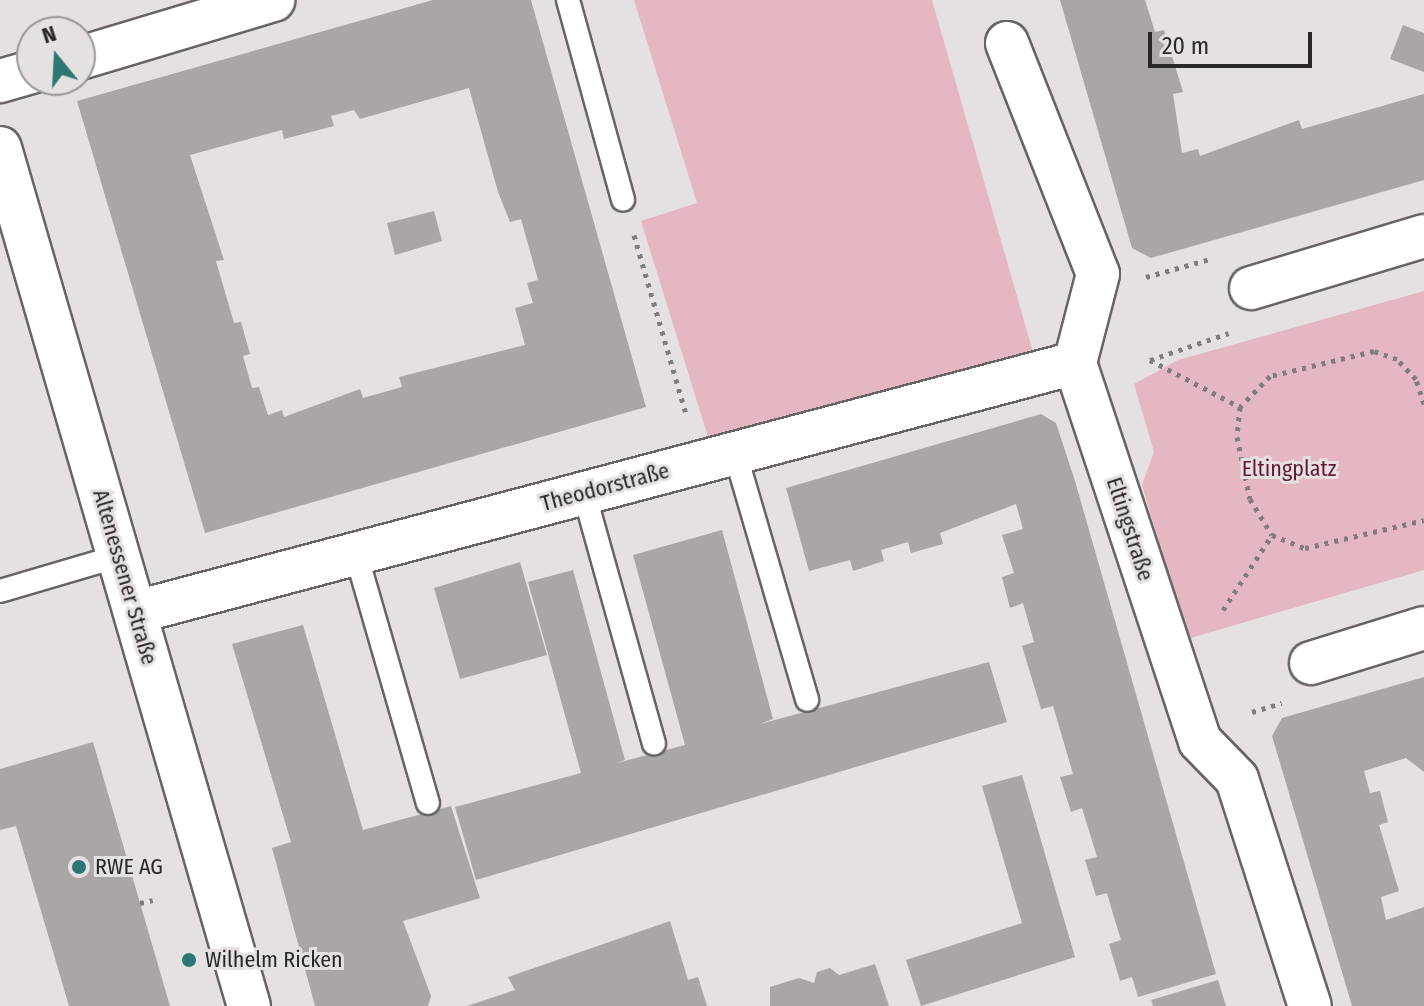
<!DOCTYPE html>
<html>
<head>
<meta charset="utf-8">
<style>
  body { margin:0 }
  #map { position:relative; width:1424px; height:1006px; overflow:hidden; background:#e5e0e1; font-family:"Fira Sans Condensed",sans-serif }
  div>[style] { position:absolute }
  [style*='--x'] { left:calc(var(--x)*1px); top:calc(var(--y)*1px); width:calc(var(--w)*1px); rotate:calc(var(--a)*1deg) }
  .green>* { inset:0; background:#e5b7c3 }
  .building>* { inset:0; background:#aaa5a6 }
  .path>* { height:5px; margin-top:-2.5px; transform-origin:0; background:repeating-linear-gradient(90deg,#817d7e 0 4px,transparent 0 10px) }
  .roads { filter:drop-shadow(2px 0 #686465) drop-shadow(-2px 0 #686465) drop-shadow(0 2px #686465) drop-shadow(0 -2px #686465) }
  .lane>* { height:22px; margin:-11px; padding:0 11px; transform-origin:11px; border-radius:11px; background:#fff }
  .street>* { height:42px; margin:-21px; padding:0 21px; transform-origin:21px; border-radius:21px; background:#fff }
  .dots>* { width:22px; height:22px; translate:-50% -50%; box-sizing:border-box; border:4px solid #e5e0e1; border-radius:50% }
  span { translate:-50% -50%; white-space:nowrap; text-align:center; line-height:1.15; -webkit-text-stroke:6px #e5e0e1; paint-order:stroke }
  .park-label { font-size:22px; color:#631a36 }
  .street-label { font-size:22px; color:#292728 }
  .poi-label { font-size:22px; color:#292728 }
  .left { translate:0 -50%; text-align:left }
  .north { position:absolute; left:16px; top:16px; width:80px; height:80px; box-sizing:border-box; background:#e5e0e1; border:2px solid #9a9697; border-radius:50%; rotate:342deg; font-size:22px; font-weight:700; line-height:32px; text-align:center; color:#292728 }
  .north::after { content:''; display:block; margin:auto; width:28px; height:36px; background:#2e7772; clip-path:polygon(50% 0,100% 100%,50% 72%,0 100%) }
  .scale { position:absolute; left:1148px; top:32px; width:164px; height:36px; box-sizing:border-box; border:4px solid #292728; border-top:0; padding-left:10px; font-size:24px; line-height:28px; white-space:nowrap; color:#292728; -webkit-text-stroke:6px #e5e0e1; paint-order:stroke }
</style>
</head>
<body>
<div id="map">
  <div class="green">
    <div style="clip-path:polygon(634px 0,932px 0,1037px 366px,713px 453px,641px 221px,697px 203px)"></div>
    <div style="clip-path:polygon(1424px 291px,1424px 570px,1187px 639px,1142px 485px,1154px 452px,1134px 384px,1178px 360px)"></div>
  </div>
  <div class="building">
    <div style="clip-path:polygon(evenodd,433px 0,531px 0,646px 407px,205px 533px,77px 101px,433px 0,469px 88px,498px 192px,510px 222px,521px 219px,538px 280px,527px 283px,533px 303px,515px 308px,525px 345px,399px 377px,402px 387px,363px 398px,360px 389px,284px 417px,282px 410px,268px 415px,259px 387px,252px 388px,243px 356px,250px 354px,241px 322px,234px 323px,216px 261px,224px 260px,190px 155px,282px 130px,284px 139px,334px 126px,331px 116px,354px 110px,360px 119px,469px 88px)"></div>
    <div style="clip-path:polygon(1060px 0,1145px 0,1155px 32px,1164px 30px,1183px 92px,1173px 94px,1182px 153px,1198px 149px,1200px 156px,1299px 120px,1302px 129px,1424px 94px,1424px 180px,1151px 258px,1132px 248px)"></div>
    <div style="clip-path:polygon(1403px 25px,1424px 33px,1424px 72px,1390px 59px)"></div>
    <div style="clip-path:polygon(434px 211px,442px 241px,395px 255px,387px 223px)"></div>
    <div style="clip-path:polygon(1041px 414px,1056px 423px,1075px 481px,1216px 974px,1138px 997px,1132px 977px,1120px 981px,1109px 944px,1121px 940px,1113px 914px,1107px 893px,1096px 896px,1085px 860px,1097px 857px,1082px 808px,1071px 812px,1060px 777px,1073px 774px,1064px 743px,1053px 706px,1041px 709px,1022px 646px,1034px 642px,1023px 603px,1010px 608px,1002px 577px,1014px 573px,1002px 535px,1023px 529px,1016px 504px,940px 533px,943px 544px,911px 553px,908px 542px,881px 550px,884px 561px,853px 571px,850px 560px,809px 571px,786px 488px)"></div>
    <div style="clip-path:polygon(722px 530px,773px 719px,760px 724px,989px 662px,1007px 722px,476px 880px,455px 807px,581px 773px,528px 582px,573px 570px,625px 760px,617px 763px,685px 745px,633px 555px)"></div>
    <div style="clip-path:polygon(520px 562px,547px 655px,460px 679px,434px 588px)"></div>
    <div style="clip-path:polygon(303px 625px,363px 830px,451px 806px,480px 898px,403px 921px,431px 996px,428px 1006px,315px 1006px,272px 848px,291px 842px,232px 644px)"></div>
    <div style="clip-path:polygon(1424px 677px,1424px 772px,1406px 758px,1364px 771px,1370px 793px,1380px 791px,1388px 822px,1379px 825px,1399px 891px,1381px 897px,1386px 920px,1424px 907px,1424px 1006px,1352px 1006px,1272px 736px,1282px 718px)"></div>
    <div style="clip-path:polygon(93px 742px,140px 903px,170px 1006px,69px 1006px,16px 826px,0 830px,0 769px)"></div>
    <div style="clip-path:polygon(1022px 775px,1075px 957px,921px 1006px,906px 960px,1022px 923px,982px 786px)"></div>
    <div style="clip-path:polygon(670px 921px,688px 980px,698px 977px,707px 1006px,467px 1006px,515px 990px,508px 977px)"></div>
    <div style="clip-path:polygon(875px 964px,889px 1006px,770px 1006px,770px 987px,799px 978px,814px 983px,817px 972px,830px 968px,839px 975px)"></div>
    <div style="clip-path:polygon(1218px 980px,1226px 1006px,1153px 1006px,1151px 1000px)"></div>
  </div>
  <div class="path">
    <div style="--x:634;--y:235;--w:186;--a:73.8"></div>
    <div style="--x:1146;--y:277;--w:66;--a:-15.7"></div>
    <div style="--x:1150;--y:360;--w:83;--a:-18.9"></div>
    <div style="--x:1150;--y:360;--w:102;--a:27.6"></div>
    <div style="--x:1424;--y:404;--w:26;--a:-108"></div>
    <div style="--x:1416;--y:379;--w:28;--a:-134"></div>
    <div style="--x:1397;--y:359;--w:24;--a:-161"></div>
    <div style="--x:1374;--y:351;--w:107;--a:166.5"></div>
    <div style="--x:1270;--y:376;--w:43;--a:134.1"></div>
    <div style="--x:1240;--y:407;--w:30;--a:96"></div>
    <div style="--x:1237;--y:437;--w:63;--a:78.2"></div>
    <div style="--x:1250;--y:499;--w:42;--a:58.6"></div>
    <div style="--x:1272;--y:535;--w:35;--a:22"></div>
    <div style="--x:1305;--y:548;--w:122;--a:-13.2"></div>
    <div style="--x:1223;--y:610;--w:90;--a:-56.8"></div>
    <div style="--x:1252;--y:712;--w:31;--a:-17"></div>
    <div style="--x:140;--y:903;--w:13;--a:-13"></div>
  </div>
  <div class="roads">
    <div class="lane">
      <div style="--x:568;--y:0;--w:207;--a:74.6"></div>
      <div style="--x:735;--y:453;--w:257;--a:73.7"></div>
      <div style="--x:584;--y:493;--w:260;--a:74.4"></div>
      <div style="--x:356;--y:554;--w:259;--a:73.9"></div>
      <div style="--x:0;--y:591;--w:124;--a:-16.4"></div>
    </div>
    <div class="street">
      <div style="--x:1007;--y:43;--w:248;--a:68.5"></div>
      <div style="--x:1098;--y:274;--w:92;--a:104.5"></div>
      <div style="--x:1075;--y:363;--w:398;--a:71.7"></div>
      <div style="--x:1200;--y:741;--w:53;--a:45.8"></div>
      <div style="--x:1237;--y:779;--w:238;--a:72.2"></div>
      <div style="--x:80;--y:58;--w:202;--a:-16.7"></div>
      <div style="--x:0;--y:81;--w:33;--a:-16"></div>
      <div style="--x:0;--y:148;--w:893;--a:73.82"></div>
      <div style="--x:1251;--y:288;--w:181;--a:-16.7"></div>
      <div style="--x:136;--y:612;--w:971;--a:-14.85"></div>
      <div style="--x:1311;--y:663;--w:118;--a:-17.2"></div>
    </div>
  </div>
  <div class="dots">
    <div style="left:79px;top:867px;background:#2e7772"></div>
    <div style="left:189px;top:960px;background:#2e7772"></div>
  </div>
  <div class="park-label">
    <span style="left:1289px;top:469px">Eltingplatz</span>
  </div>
  <div class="street-label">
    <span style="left:605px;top:487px;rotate:-15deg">Theodorstraße</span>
    <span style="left:1130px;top:529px;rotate:72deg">Eltingstraße</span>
    <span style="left:125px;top:577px;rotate:74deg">Altenessener Straße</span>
  </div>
  <div class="poi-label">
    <span class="left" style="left:95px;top:867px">RWE AG</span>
    <span class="left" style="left:205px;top:960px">Wilhelm Ricken</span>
  </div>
  <div class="north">N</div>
  <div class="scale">20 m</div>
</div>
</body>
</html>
